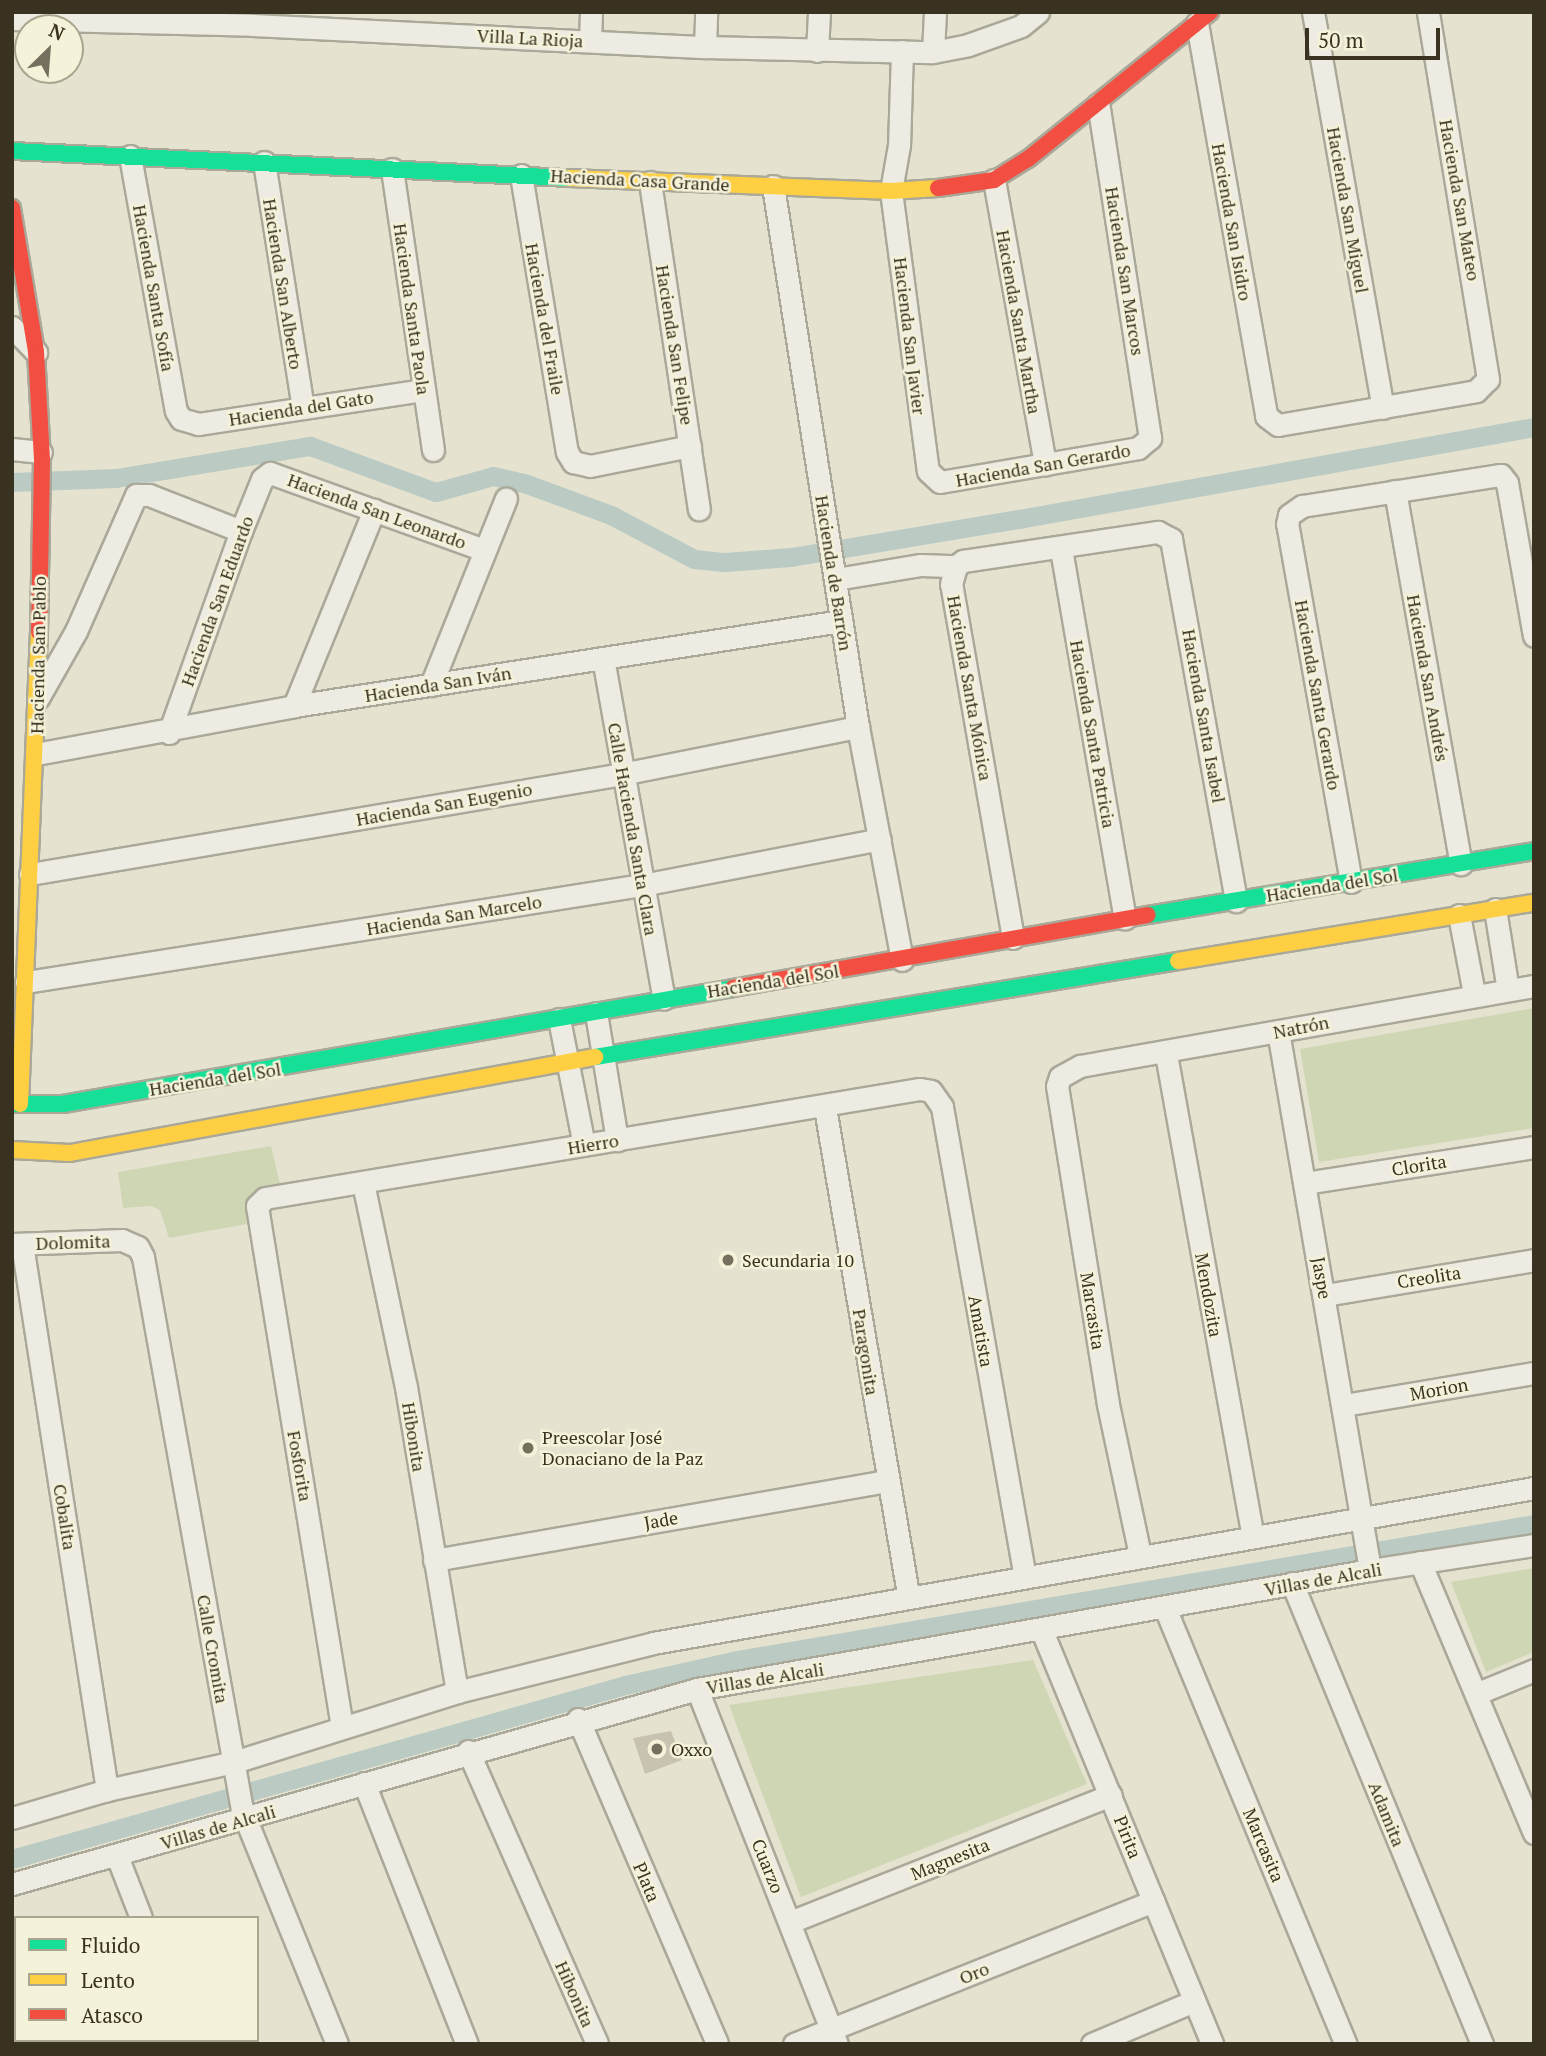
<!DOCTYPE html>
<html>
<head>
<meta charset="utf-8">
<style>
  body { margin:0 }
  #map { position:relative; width:1546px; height:2056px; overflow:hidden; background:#e5e3d0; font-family:"PT Serif",serif }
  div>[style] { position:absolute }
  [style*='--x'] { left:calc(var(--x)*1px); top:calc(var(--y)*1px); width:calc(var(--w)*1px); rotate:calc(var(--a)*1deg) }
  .green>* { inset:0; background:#ced6b4 }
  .canal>* { height:19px; margin:-9.5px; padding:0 9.5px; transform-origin:9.5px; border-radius:9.5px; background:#bbcbc4 }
  .building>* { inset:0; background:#c8c3b1 }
  .roads { filter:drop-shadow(2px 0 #aaa899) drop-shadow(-2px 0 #aaa899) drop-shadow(0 2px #aaa899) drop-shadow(0 -2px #aaa899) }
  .street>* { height:21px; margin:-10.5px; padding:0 10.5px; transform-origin:10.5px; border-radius:10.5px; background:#eeece2 }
  .fast>* { height:16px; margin:-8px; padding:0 8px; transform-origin:8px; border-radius:8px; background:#16e098 }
  .slow>* { height:16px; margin:-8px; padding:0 8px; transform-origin:8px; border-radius:8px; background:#ffcf43 }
  .jam>* { height:16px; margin:-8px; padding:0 8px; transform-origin:8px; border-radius:8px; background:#f24e42 }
  .dots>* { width:19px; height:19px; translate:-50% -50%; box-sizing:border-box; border:4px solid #f4f2d8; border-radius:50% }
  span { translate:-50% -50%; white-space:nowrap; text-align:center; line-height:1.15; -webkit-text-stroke:5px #f4f2d8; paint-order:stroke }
  .street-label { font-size:18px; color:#393221 }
  .poi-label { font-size:18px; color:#393221 }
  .left { translate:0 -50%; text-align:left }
  .frame { position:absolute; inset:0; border:14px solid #393221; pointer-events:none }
  .legend { position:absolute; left:14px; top:1916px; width:245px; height:126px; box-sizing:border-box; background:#f4f2d8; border:2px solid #a9a58f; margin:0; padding:9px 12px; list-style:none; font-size:21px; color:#393221 }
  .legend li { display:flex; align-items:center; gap:14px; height:35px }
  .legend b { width:35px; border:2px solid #a9a58f }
  .north { position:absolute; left:14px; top:14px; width:70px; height:70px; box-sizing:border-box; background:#f4f2d8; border:2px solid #a9a58f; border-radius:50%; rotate:25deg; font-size:19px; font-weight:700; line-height:28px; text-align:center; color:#393221 }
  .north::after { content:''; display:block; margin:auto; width:24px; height:32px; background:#75705e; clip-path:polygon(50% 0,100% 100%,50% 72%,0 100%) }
  .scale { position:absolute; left:1305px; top:28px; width:135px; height:32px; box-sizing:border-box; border:4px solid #393221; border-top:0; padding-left:9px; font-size:21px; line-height:24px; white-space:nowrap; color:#393221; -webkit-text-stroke:5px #f4f2d8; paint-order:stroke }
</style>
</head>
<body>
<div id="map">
  <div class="green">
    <div style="clip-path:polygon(1534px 1008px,1534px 1128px,1319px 1162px,1300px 1049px)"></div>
    <div style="clip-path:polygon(271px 1146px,280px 1184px,255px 1198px,246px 1216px,247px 1224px,169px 1238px,160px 1210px,151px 1206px,123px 1208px,118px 1172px)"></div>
    <div style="clip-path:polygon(1534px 1568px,1534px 1652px,1486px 1672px,1451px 1582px)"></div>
    <div style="clip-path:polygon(1033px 1660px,1087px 1784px,801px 1897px,729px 1705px)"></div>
  </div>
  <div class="canal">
    <div style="--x:12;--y:482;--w:104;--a:-2.2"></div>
    <div style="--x:116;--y:478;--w:197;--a:-9.4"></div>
    <div style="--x:310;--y:446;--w:134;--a:20.1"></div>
    <div style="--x:436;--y:492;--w:59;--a:-15.7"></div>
    <div style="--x:493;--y:476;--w:35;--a:13"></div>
    <div style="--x:527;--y:484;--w:90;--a:20.3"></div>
    <div style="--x:611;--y:515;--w:94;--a:27.9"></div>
    <div style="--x:694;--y:559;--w:31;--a:6"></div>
    <div style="--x:725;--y:562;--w:66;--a:-4.3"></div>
    <div style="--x:791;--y:557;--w:231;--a:-9.5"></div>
    <div style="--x:1019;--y:519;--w:523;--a:-10.13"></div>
    <div style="--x:12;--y:1859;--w:637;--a:-15.85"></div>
    <div style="--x:625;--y:1685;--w:115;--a:-12.6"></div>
    <div style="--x:737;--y:1660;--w:809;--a:-9.68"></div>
  </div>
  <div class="building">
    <div style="clip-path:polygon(671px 1731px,682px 1760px,645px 1774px,633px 1738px)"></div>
  </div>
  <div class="roads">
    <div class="street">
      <div style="--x:1313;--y:12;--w:402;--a:80"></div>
      <div style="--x:12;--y:19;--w:240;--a:1.4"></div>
      <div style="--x:252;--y:25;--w:454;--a:2.8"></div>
      <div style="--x:705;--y:47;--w:228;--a:1.3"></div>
      <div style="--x:933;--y:52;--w:36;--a:-11"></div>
      <div style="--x:968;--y:45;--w:56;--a:-19.7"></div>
      <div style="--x:1021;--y:26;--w:22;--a:-39"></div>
      <div style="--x:1197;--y:23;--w:399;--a:80"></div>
      <div style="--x:1266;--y:416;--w:15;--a:37"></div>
      <div style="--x:1278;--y:425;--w:201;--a:-9.7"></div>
      <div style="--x:1476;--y:391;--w:17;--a:-45"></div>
      <div style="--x:1488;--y:379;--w:372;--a:-99.3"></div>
      <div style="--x:590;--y:41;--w:29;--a:-88"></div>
      <div style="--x:705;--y:47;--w:35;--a:-88"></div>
      <div style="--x:817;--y:51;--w:39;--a:-87"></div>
      <div style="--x:902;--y:51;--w:94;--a:91.8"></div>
      <div style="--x:899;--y:145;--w:47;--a:99.9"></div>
      <div style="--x:891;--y:191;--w:282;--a:82.5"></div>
      <div style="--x:928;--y:471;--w:16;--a:43"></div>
      <div style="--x:940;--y:482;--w:201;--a:-9.7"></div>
      <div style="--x:1138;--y:448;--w:16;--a:-40"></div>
      <div style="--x:1150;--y:438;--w:338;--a:-98.8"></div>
      <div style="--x:933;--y:52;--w:40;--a:-87.1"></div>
      <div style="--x:130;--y:156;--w:259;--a:79.8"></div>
      <div style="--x:176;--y:411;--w:9;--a:58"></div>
      <div style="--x:181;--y:419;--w:18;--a:16"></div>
      <div style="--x:198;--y:424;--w:228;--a:-8.6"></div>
      <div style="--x:264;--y:162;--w:248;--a:81"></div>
      <div style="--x:392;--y:169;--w:284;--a:81.7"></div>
      <div style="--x:521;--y:175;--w:281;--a:80.6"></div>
      <div style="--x:567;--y:452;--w:12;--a:59"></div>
      <div style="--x:573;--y:462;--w:17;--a:13"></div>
      <div style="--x:590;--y:466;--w:102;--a:-11.3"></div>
      <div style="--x:994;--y:180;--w:289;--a:79.8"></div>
      <div style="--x:650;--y:182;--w:331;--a:81.5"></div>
      <div style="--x:773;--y:186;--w:548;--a:81.07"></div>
      <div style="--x:858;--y:727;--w:237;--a:79.3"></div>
      <div style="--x:12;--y:327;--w:35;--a:46"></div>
      <div style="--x:12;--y:449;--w:29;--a:6"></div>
      <div style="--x:1395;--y:491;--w:379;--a:80"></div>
      <div style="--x:1061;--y:549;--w:375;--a:80.2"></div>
      <div style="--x:836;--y:579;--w:86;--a:-9.4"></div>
      <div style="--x:921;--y:565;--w:35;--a:2"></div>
      <div style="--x:603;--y:658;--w:346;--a:79.9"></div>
      <div style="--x:431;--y:685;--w:201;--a:-68.1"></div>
      <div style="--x:38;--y:698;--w:77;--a:-60.4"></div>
      <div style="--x:76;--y:631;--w:149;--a:-66.2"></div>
      <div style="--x:136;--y:495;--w:13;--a:0"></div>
      <div style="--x:149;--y:495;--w:99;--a:21.4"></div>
      <div style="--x:294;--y:706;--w:212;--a:-67.8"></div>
      <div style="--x:169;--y:733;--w:214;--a:-70.4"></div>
      <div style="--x:241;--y:531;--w:56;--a:-68"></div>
      <div style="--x:262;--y:479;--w:10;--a:-37"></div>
      <div style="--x:270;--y:473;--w:227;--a:19.8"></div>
      <div style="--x:36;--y:754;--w:262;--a:-10.5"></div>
      <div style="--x:294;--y:706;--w:554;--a:-8.83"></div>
      <div style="--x:30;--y:874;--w:600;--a:-9.59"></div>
      <div style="--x:622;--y:774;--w:241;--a:-11.3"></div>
      <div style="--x:1351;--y:882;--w:364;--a:-100.1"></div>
      <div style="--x:1287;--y:524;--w:9;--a:-77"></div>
      <div style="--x:1289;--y:515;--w:16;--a:-35"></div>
      <div style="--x:1302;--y:506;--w:201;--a:-8.9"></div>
      <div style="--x:1501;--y:475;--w:10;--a:53"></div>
      <div style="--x:1507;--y:483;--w:155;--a:80"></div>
      <div style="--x:1495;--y:909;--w:82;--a:80.9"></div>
      <div style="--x:1459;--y:915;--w:80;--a:79.2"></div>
      <div style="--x:1013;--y:938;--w:359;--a:-99.9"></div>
      <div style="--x:951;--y:584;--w:19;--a:-74"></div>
      <div style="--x:956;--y:566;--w:9;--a:-36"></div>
      <div style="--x:963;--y:561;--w:197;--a:-8.5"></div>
      <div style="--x:1158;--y:532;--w:15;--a:28"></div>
      <div style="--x:1171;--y:539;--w:368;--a:79.8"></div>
      <div style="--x:26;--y:982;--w:624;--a:-8.95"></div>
      <div style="--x:642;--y:885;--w:242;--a:-10.9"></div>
      <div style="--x:596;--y:1013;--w:129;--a:80.6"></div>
      <div style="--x:559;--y:1019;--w:128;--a:78.8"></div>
      <div style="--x:1278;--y:1031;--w:547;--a:80.31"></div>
      <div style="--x:1166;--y:1054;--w:491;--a:79.8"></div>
      <div style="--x:825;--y:1108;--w:495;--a:80.3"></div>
      <div style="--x:363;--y:1183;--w:208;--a:78.1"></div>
      <div style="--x:406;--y:1387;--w:309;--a:80.5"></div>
      <div style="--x:1305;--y:1183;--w:232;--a:-8.9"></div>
      <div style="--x:12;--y:1244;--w:110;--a:-2.1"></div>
      <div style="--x:122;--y:1240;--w:17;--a:24"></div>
      <div style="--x:138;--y:1247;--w:11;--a:63"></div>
      <div style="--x:143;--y:1257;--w:562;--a:79.85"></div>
      <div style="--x:242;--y:1810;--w:253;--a:67.9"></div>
      <div style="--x:22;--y:1244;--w:553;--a:81.15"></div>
      <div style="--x:1325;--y:1295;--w:212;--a:-9.5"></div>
      <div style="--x:1344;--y:1405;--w:193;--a:-9.6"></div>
      <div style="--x:1140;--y:1555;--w:154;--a:-102"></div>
      <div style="--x:1108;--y:1404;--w:322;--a:-99.1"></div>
      <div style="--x:1057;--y:1086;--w:9;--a:-72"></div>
      <div style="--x:1060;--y:1077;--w:23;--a:-29"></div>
      <div style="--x:1080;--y:1066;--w:461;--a:-10"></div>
      <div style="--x:434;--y:1560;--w:460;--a:-9.9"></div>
      <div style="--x:1420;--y:1562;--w:294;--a:67.2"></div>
      <div style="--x:1292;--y:1583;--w:499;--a:67.6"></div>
      <div style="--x:1165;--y:1608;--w:472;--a:67.5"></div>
      <div style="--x:1042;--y:1631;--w:447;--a:67.6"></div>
      <div style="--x:697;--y:1689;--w:382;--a:68.5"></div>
      <div style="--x:1478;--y:1693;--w:61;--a:-22.3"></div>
      <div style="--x:578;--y:1719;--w:353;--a:66.8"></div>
      <div style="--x:342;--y:1727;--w:528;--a:-99.27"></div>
      <div style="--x:257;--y:1206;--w:11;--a:-45"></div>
      <div style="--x:265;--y:1198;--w:664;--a:-9.45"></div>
      <div style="--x:920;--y:1089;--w:11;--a:10"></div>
      <div style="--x:931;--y:1091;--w:19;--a:55"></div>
      <div style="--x:942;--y:1107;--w:474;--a:80"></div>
      <div style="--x:468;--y:1751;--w:320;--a:66.2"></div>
      <div style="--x:364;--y:1783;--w:281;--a:68.5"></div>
      <div style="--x:12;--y:1818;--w:99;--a:-16.4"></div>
      <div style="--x:107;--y:1790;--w:130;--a:-12.4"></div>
      <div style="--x:234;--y:1762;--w:234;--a:-17.4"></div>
      <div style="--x:457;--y:1692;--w:202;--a:-14"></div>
      <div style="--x:653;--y:1643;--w:895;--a:-9.98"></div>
      <div style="--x:117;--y:1856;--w:66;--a:68.8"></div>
      <div style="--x:12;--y:1884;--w:712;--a:-15.89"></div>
      <div style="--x:697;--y:1689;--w:683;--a:-10.03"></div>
      <div style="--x:1370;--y:1570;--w:166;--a:-8.7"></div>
      <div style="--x:790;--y:1922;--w:345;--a:-21.6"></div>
      <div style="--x:12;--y:1966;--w:9;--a:63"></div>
      <div style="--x:12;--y:2016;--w:4;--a:-14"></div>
      <div style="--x:43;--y:2040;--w:4;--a:76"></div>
      <div style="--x:189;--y:2040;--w:4;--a:76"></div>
      <div style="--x:794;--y:2044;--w:387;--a:-21.7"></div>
      <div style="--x:1092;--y:2044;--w:111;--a:-22.9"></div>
    </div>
    <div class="fast">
      <div style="--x:12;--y:151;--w:558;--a:2.78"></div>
      <div style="--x:1148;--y:915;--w:391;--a:-9.4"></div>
      <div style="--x:595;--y:1057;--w:591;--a:-9.35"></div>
      <div style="--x:12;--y:1104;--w:51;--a:0"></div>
      <div style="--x:63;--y:1104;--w:680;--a:-9.82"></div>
    </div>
    <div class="slow">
      <div style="--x:569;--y:178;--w:322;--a:2.3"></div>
      <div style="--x:891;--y:191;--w:47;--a:-3.7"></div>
      <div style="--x:1178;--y:961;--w:361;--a:-9.3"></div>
      <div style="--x:20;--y:1104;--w:472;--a:-87.7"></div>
      <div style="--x:12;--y:1150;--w:58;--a:3"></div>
      <div style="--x:70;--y:1153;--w:534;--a:-10.36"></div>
    </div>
    <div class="jam">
      <div style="--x:938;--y:188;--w:57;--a:-8.1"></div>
      <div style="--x:994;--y:180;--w:40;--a:-32"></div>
      <div style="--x:1028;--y:159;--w:234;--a:-38.9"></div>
      <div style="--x:12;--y:208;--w:146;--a:80.5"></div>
      <div style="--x:36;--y:352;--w:109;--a:86.8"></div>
      <div style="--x:42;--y:461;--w:171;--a:91"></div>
      <div style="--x:733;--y:988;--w:421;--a:-10"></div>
    </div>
  </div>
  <div class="dots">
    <div style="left:728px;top:1260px;background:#75705e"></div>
    <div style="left:528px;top:1448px;background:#75705e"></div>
    <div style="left:657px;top:1749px;background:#75705e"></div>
  </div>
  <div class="street-label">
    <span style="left:530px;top:38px;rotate:3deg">Villa La Rioja</span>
    <span style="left:640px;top:180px;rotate:3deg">Hacienda Casa Grande</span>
    <span style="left:1460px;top:200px;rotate:80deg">Hacienda San Mateo</span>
    <span style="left:1348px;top:210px;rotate:80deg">Hacienda San Miguel</span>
    <span style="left:1232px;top:222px;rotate:80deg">Hacienda San Isidro</span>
    <span style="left:1125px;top:271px;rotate:81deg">Hacienda San Marcos</span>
    <span style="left:283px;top:284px;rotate:81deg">Hacienda San Alberto</span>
    <span style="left:154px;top:288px;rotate:80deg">Hacienda Santa Sofía</span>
    <span style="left:412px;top:309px;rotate:82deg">Hacienda Santa Paola</span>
    <span style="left:545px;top:319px;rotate:80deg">Hacienda del Fraile</span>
    <span style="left:1019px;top:322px;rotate:80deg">Hacienda Santa Martha</span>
    <span style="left:910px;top:336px;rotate:83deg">Hacienda San Javier</span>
    <span style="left:675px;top:345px;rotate:81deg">Hacienda San Felipe</span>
    <span style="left:301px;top:408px;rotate:-9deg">Hacienda del Gato</span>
    <span style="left:1043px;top:465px;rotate:-10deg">Hacienda San Gerardo</span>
    <span style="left:377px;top:511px;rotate:20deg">Hacienda San Leonardo</span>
    <span style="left:834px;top:573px;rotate:81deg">Hacienda de Barrón</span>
    <span style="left:217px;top:601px;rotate:-70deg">Hacienda San Eduardo</span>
    <span style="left:38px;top:655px;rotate:-89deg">Hacienda San Pablo</span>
    <span style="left:1428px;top:678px;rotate:80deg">Hacienda San Andrés</span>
    <span style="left:438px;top:684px;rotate:-9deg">Hacienda San Iván</span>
    <span style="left:970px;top:688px;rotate:80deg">Hacienda Santa Mónica</span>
    <span style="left:1318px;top:695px;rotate:80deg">Hacienda Santa Gerardo</span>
    <span style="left:1204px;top:716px;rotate:80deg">Hacienda Santa Isabel</span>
    <span style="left:1093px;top:734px;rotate:80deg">Hacienda Santa Patricia</span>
    <span style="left:444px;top:804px;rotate:-10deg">Hacienda San Eugenio</span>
    <span style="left:633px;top:829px;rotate:80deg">Calle Hacienda Santa Clara</span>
    <span style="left:1332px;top:885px;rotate:-9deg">Hacienda del Sol</span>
    <span style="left:454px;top:915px;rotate:-9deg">Hacienda San Marcelo</span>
    <span style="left:773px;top:981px;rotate:-9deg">Hacienda del Sol</span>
    <span style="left:1301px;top:1027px;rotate:-11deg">Natrón</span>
    <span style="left:215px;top:1079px;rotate:-9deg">Hacienda del Sol</span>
    <span style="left:593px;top:1144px;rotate:-9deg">Hierro</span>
    <span style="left:1419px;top:1165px;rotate:-9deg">Clorita</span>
    <span style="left:73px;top:1242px;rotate:-2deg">Dolomita</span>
    <span style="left:1429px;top:1277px;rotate:-9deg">Creolita</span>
    <span style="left:1322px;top:1278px;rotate:80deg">Jaspe</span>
    <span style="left:1209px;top:1295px;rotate:80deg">Mendozita</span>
    <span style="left:1093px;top:1311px;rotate:81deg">Marcasita</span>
    <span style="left:981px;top:1331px;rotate:80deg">Amatista</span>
    <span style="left:866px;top:1352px;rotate:81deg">Paragonita</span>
    <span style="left:1439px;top:1389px;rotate:-10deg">Morion</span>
    <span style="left:414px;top:1437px;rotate:81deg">Hibonita</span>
    <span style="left:300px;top:1466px;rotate:80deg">Fosforita</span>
    <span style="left:65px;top:1517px;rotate:81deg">Cobalita</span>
    <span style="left:661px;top:1520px;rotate:-10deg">Jade</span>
    <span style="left:1323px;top:1579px;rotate:-10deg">Villas de Alcali</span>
    <span style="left:213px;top:1649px;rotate:80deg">Calle Cromita</span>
    <span style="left:765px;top:1678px;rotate:-9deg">Villas de Alcali</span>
    <span style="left:1387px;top:1814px;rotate:68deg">Adamita</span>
    <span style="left:218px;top:1827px;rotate:-16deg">Villas de Alcali</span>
    <span style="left:1128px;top:1837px;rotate:68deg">Pirita</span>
    <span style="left:1264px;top:1845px;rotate:67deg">Marcasita</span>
    <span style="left:950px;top:1859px;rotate:-22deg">Magnesita</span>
    <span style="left:768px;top:1866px;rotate:68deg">Cuarzo</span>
    <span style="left:647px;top:1882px;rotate:67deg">Plata</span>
    <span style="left:974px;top:1973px;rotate:-22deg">Oro</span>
    <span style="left:575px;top:1994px;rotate:66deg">Hibonita</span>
  </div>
  <div class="poi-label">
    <span class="left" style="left:742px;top:1260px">Secundaria 10</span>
    <span class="left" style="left:542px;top:1448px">Preescolar José<br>Donaciano de la Paz</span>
    <span class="left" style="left:671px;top:1749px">Oxxo</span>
  </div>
  <div class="frame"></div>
  <ul class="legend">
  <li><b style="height:9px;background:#16e098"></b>Fluido</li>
  <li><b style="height:9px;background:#ffcf43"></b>Lento</li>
  <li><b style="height:9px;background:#f24e42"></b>Atasco</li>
  </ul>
  <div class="north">N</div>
  <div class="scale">50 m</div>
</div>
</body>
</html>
